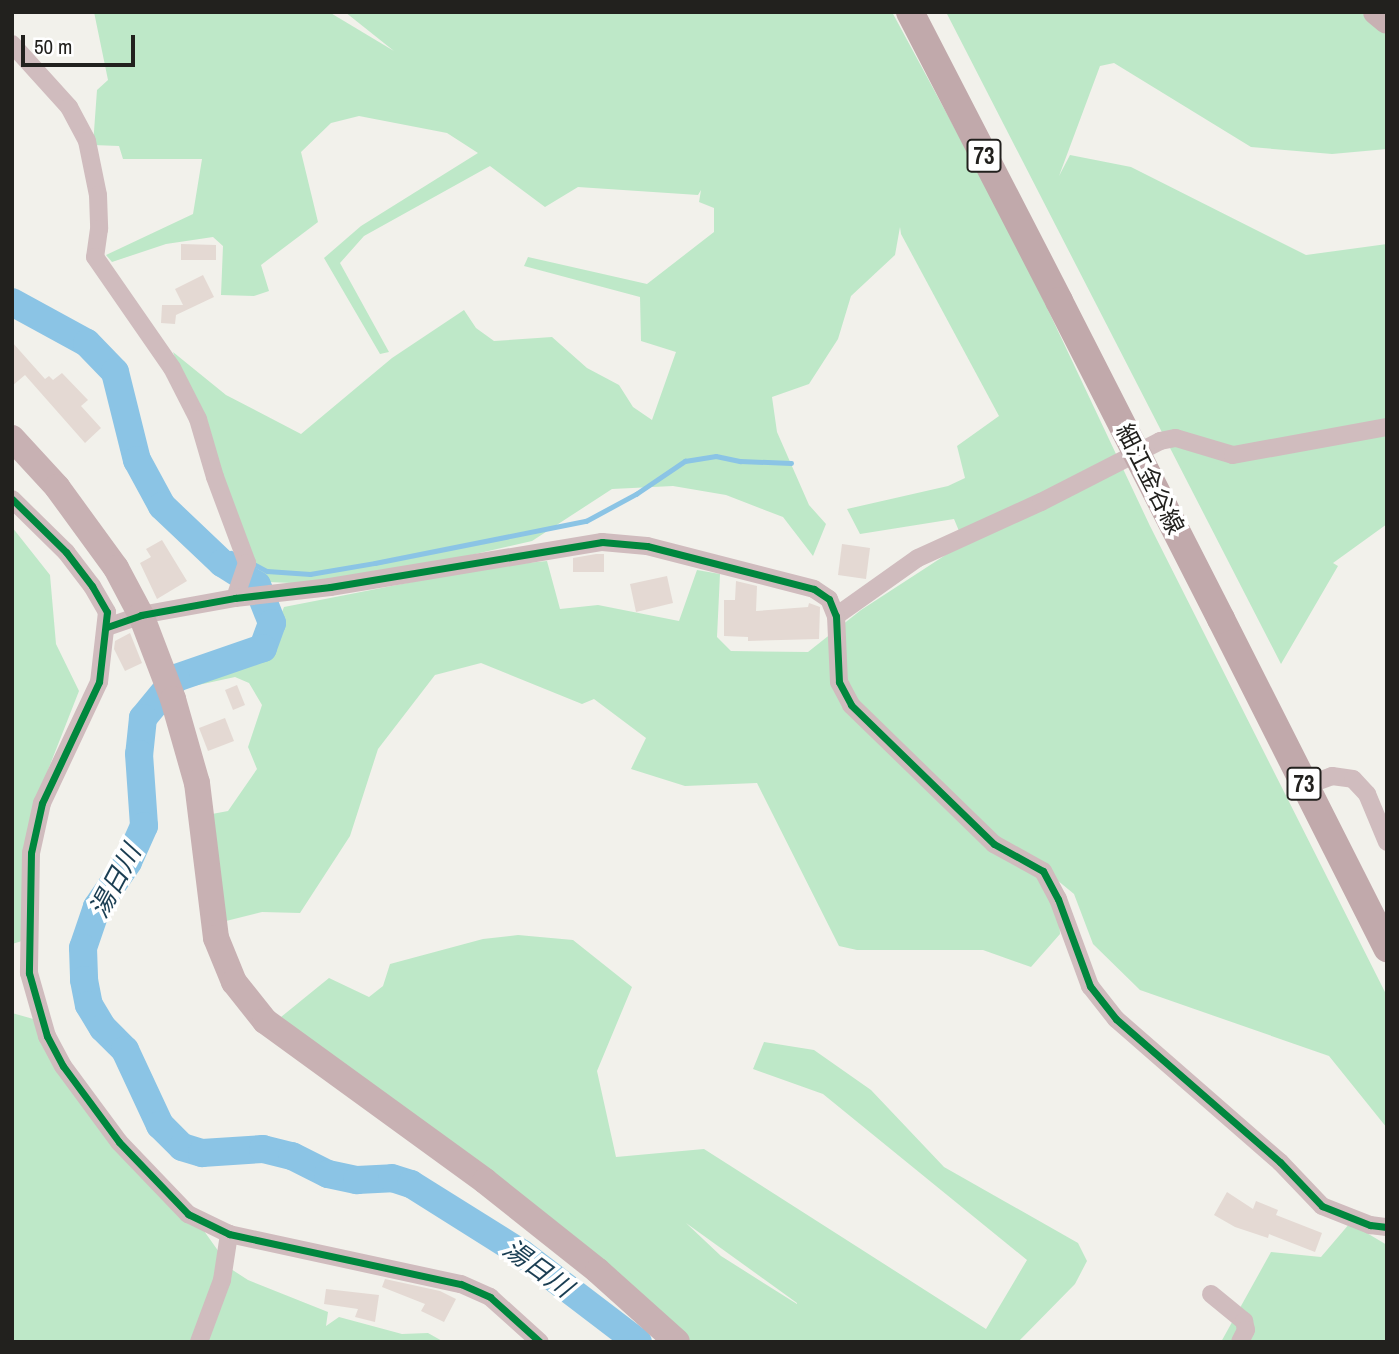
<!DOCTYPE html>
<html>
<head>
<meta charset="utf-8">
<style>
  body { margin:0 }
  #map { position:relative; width:1399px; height:1354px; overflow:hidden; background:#f2f1eb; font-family:"Archivo Narrow","Noto Sans JP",sans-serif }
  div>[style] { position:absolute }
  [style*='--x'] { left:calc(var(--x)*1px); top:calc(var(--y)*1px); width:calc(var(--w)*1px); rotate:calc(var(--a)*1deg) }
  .green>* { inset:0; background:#bee8c8 }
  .stream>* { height:4.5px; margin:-2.25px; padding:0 2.25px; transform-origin:2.25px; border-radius:2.25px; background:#8bc4e5 }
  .river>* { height:28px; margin:-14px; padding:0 14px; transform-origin:14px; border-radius:14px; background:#8bc4e5 }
  .building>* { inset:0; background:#e4d9d3 }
  .street>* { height:18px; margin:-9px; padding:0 9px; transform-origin:9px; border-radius:9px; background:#d0bcbe }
  .secondary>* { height:26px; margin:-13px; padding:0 13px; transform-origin:13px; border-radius:13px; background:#c8b1b3 }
  .primary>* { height:28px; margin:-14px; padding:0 14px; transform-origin:14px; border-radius:14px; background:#c1a9ab }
  .primary-bridge>* { height:28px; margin:-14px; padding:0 14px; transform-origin:14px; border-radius:14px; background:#c1a9ab }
  .cycleway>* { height:7px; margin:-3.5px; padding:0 3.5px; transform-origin:3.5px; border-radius:3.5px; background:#00873e }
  span { translate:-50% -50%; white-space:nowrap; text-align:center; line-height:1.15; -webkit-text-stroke:7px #fff; paint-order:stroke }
  .shield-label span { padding:2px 5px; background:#fff; border:2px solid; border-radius:5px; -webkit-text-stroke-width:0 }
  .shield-label { font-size:23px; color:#22211e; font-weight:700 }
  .street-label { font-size:24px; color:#22211e }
  .water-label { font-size:26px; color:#1a3e53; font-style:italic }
  .frame { position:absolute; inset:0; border:14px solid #22211e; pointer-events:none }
  .scale { position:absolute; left:21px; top:35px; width:114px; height:32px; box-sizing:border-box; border:4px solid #22211e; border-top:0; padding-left:9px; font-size:21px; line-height:24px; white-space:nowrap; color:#22211e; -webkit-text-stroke:5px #fff; paint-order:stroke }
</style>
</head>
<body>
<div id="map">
  <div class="green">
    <div style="clip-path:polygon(94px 12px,329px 12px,394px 51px,345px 12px,892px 12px,1016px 242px,1150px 526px,1387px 996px,1387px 1128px,1329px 1056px,1140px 990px,1093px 944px,1074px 894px,1057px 880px,1060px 934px,1031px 967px,983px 950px,857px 950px,839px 946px,757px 783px,685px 786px,631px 769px,646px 738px,594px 699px,582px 704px,481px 663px,435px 675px,378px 749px,350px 836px,300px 913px,262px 912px,222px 922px,212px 814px,228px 811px,257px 769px,248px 747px,262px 705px,249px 683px,235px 677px,189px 687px,198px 676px,267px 649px,284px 607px,489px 567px,547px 561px,560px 609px,598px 605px,679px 621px,697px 570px,720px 574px,717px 637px,731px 651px,808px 652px,861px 610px,964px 543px,954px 519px,860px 534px,847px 509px,948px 486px,965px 478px,957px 446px,999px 416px,901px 234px,900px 227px,895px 255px,851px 296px,838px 339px,809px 384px,772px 397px,777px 432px,809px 505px,826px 524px,813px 556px,783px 517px,726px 495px,673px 486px,612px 489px,532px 541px,341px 585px,268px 582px,239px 540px,173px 352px,226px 395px,301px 434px,392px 358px,464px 310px,476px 328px,494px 341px,552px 337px,587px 368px,619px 385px,633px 407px,652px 420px,676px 352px,641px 341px,640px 297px,524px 266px,528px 257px,647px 284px,714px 232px,714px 208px,699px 202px,701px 190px,698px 195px,578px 187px,545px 207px,490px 166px,364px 236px,340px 263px,389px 352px,380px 354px,324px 258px,361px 226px,478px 153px,447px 133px,359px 116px,331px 123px,301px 152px,318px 222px,261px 265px,269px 291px,254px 296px,221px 295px,223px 246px,213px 237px,166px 244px,112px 262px,106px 255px,193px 214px,202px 159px,123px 159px,119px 146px,93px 145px,97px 90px,108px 80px)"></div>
    <div style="clip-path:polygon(946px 12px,1360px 12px,1387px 30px,1387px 149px,1332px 154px,1251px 147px,1114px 63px,1100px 66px,1059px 176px,1070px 155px,1131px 167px,1306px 255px,1387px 244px,1387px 524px,1333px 563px,1338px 566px,1281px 664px)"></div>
    <div style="clip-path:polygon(12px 527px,50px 575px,56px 644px,79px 691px,48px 770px,22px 941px,12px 944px)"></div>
    <div style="clip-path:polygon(evenodd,518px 935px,573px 940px,632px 987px,597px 1071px,616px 1157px,704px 1149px,986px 1329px,1027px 1260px,823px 1094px,753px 1069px,764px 1042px,814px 1050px,871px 1090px,944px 1167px,1078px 1243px,1087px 1261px,1075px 1284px,1018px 1342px,688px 1342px,281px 1017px,329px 978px,369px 997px,383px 986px,390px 964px,483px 939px,518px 935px,686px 1223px,797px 1303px,797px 1304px,721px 1256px,686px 1223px)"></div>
    <div style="clip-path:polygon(12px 1013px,37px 1020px,106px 1133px,197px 1221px,231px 1269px,248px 1280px,328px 1312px,326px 1326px,339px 1317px,402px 1334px,428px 1333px,444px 1342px,12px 1342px)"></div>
    <div style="clip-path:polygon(1350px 1223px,1387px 1245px,1387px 1342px,1221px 1342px,1271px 1252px,1321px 1257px)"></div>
  </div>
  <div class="stream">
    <div style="--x:250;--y:562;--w:19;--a:28"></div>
    <div style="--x:267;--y:571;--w:43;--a:4"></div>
    <div style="--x:310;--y:574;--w:66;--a:-9.6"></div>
    <div style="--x:375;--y:563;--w:215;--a:-11.3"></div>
    <div style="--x:586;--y:521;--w:57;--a:-28.4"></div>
    <div style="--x:636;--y:494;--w:59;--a:-34"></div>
    <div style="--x:685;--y:461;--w:31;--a:-9"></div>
    <div style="--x:716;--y:456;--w:25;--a:12"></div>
    <div style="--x:740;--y:461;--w:51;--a:2.2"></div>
    <div style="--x:222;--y:563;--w:13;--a:-48"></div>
    <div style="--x:231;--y:553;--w:9;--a:27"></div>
  </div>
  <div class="river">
    <div style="--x:12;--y:302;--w:85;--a:28.7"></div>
    <div style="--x:87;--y:343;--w:40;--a:46"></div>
    <div style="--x:115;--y:372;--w:91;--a:76"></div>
    <div style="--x:137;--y:460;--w:52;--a:61.5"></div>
    <div style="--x:162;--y:506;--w:83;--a:43.5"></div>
    <div style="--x:222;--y:563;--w:41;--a:32.2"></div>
    <div style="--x:257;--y:585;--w:41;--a:68.5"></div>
    <div style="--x:272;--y:623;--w:27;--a:110"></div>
    <div style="--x:263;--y:648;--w:92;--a:161"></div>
    <div style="--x:176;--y:678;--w:52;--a:129.5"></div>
    <div style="--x:143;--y:718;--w:36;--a:96"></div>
    <div style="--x:139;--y:754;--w:72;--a:86"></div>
    <div style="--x:144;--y:826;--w:39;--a:114"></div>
    <div style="--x:128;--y:862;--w:55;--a:124.6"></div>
    <div style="--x:97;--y:907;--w:43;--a:108.9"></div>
    <div style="--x:83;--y:948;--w:32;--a:88"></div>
    <div style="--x:84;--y:980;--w:25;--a:79"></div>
    <div style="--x:89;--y:1005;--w:27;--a:59"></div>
    <div style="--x:103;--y:1028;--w:31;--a:45"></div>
    <div style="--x:125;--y:1050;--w:83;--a:65"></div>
    <div style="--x:160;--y:1125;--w:31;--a:45"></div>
    <div style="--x:182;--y:1147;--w:21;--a:17"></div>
    <div style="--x:202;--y:1153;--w:61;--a:-3.8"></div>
    <div style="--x:263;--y:1149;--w:30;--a:14"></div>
    <div style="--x:292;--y:1156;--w:40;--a:26.6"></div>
    <div style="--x:328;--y:1174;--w:30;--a:12"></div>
    <div style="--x:357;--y:1180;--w:35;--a:-3"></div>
    <div style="--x:392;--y:1178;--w:20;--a:18"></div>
    <div style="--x:411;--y:1184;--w:130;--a:32.1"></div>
    <div style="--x:521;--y:1253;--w:147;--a:37.3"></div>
  </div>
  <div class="building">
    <div style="clip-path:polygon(181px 244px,216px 245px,216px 260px,181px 260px)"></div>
    <div style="clip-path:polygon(203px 275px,214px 297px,176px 315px,175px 324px,161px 323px,162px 305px,183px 305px,175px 289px)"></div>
    <div style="clip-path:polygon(12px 342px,45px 379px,49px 376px,53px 380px,62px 373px,88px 400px,81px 406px,101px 428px,85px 443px,25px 375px,12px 386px)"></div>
    <div style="clip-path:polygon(162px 540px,187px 581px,157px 599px,140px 563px,151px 557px,146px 549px)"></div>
    <div style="clip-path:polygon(842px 544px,870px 548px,866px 579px,838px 575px)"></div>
    <div style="clip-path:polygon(596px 554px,604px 554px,604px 572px,573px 572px,573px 558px)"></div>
    <div style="clip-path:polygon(667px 576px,673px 603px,636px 612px,630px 584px)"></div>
    <div style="clip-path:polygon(736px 581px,757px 586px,756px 611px,808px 607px,809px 603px,820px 607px,819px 639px,748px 641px,748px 637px,724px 636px,724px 600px,735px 600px)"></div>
    <div style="clip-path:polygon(130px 633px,142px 663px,125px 671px,114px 649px,115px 641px)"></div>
    <div style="clip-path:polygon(237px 685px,245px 705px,233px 710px,225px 690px)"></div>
    <div style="clip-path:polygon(225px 718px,234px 741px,208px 751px,199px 728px)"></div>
    <div style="clip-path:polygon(1227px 1192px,1253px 1209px,1256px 1201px,1278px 1210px,1276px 1215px,1322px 1233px,1315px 1252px,1269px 1234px,1268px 1238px,1235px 1227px,1214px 1215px)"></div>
    <div style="clip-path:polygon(385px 1279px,440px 1291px,456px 1299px,444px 1322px,421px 1311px,425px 1304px,382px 1287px)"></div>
    <div style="clip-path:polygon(326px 1289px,379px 1295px,375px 1322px,355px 1317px,358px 1309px,324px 1304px)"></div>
  </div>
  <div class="street">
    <div style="--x:12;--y:44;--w:85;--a:47.9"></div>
    <div style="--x:69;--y:107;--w:38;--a:62"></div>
    <div style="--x:87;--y:141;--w:55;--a:78.5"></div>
    <div style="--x:98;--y:195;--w:34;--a:88"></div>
    <div style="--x:99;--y:229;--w:28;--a:98"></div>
    <div style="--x:95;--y:257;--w:135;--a:55.3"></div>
    <div style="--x:172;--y:368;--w:57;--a:63"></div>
    <div style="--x:198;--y:419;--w:60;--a:73.7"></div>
    <div style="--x:215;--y:477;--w:92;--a:69.6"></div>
    <div style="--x:247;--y:563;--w:37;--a:109"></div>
    <div style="--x:12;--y:499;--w:76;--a:44.5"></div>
    <div style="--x:66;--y:552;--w:43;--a:52.6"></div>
    <div style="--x:92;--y:586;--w:30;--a:60"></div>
    <div style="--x:107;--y:612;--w:70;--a:96.5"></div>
    <div style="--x:99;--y:682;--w:134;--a:115.2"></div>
    <div style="--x:42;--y:803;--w:51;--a:102.4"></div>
    <div style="--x:31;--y:853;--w:120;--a:91"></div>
    <div style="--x:29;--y:973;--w:66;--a:74.1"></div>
    <div style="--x:47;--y:1036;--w:34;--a:62"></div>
    <div style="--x:63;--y:1066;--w:94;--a:53.6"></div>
    <div style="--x:119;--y:1142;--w:100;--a:46.2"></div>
    <div style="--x:188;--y:1214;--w:46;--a:26"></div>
    <div style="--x:229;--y:1234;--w:237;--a:12.2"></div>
    <div style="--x:461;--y:1284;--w:32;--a:24"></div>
    <div style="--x:490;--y:1297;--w:67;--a:42"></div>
    <div style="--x:836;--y:616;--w:100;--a:-35.3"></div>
    <div style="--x:918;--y:558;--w:135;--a:-24.5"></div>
    <div style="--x:1041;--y:502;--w:134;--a:-27.1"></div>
    <div style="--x:1160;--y:441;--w:16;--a:-11"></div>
    <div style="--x:1176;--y:438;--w:59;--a:16.6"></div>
    <div style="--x:1233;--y:455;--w:157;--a:-10.3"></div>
    <div style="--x:107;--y:627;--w:36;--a:-19"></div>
    <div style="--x:141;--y:615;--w:96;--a:-10.3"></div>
    <div style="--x:235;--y:598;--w:96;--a:-6.6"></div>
    <div style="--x:330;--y:587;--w:276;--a:-9.4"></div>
    <div style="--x:602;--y:542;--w:45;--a:5.1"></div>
    <div style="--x:647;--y:546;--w:172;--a:14.4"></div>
    <div style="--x:814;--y:589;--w:18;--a:34"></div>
    <div style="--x:829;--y:599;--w:18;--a:68"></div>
    <div style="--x:836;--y:616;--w:66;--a:87.4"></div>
    <div style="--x:839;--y:682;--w:26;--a:62"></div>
    <div style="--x:851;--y:705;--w:199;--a:44.2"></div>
    <div style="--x:994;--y:844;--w:56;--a:28.9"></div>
    <div style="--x:1043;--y:871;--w:32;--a:62"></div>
    <div style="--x:1058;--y:899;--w:93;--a:69.8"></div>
    <div style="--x:1090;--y:986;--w:42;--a:51.8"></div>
    <div style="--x:1116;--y:1019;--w:218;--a:41.1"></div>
    <div style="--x:1280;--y:1162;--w:61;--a:46.3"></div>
    <div style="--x:1322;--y:1206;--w:52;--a:21.6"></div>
    <div style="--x:1370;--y:1225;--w:17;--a:7"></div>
    <div style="--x:1305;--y:786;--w:29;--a:-20"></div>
    <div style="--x:1332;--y:776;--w:21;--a:8"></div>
    <div style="--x:1353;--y:779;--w:21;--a:47"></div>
    <div style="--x:1367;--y:794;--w:52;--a:67.4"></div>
    <div style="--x:1211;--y:1294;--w:43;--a:39.3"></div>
    <div style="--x:1244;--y:1321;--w:9;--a:77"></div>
    <div style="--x:1246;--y:1330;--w:13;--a:117"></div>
    <div style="--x:199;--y:1342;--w:66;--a:-69.6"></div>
    <div style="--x:222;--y:1280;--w:47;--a:-81.3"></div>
  </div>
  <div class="secondary">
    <div style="--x:1376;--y:12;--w:14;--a:39"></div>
    <div style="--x:12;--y:438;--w:67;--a:47.4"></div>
    <div style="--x:57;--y:487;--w:100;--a:53.9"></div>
    <div style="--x:116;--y:568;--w:53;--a:62"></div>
    <div style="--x:141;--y:615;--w:90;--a:69.1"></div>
    <div style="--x:173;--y:699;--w:87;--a:74.1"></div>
    <div style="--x:197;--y:783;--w:156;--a:83"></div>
    <div style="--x:216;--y:938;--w:48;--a:67.8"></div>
    <div style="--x:234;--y:982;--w:50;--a:51.5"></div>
    <div style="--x:265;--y:1021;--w:272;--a:36"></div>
    <div style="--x:485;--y:1181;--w:144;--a:38.5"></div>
    <div style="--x:598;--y:1271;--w:106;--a:41.9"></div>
  </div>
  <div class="primary">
    <div style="--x:910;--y:12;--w:325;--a:62.7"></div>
    <div style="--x:1221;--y:619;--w:369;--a:63.2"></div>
  </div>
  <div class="primary-bridge">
    <div style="--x:1059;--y:301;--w:357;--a:63"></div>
  </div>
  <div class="cycleway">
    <div style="--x:12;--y:499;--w:76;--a:44.5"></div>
    <div style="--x:66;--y:552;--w:43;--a:52.6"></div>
    <div style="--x:92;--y:586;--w:30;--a:60"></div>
    <div style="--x:107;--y:612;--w:70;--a:96.5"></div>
    <div style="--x:99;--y:682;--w:134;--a:115.2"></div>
    <div style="--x:42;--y:803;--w:51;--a:102.4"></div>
    <div style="--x:31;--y:853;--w:120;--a:91"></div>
    <div style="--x:29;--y:973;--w:66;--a:74.1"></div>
    <div style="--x:47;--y:1036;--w:34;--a:62"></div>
    <div style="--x:63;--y:1066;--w:94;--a:53.6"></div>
    <div style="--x:119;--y:1142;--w:100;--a:46.2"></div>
    <div style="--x:188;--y:1214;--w:46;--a:26"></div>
    <div style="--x:229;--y:1234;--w:237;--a:12.2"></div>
    <div style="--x:461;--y:1284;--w:32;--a:24"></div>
    <div style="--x:490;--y:1297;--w:67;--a:42"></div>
    <div style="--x:107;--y:627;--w:36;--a:-19"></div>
    <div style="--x:141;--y:615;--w:96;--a:-10.3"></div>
    <div style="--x:235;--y:598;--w:96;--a:-6.6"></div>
    <div style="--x:330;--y:587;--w:276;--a:-9.4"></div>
    <div style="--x:602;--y:542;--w:45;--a:5.1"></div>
    <div style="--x:647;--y:546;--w:172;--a:14.4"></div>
    <div style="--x:814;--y:589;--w:18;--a:34"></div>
    <div style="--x:829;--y:599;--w:18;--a:68"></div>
    <div style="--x:836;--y:616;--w:66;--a:87.4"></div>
    <div style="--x:839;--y:682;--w:26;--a:62"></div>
    <div style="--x:851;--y:705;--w:199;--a:44.2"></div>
    <div style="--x:994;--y:844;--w:56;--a:28.9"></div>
    <div style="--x:1043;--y:871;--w:32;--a:62"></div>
    <div style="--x:1058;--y:899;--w:93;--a:69.8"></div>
    <div style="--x:1090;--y:986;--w:42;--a:51.8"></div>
    <div style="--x:1116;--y:1019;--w:218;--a:41.1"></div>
    <div style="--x:1280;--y:1162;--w:61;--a:46.3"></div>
    <div style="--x:1322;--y:1206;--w:52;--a:21.6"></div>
    <div style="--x:1370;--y:1225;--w:17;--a:7"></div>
  </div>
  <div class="shield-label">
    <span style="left:984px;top:156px">73</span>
    <span style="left:1304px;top:784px">73</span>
  </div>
  <div class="street-label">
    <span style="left:1150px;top:479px;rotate:63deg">細江金谷線</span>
  </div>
  <div class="water-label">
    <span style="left:115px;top:881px;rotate:-62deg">湯日川</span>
    <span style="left:538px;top:1268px;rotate:36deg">湯日川</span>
  </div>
  <div class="frame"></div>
  <div class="scale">50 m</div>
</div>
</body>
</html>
